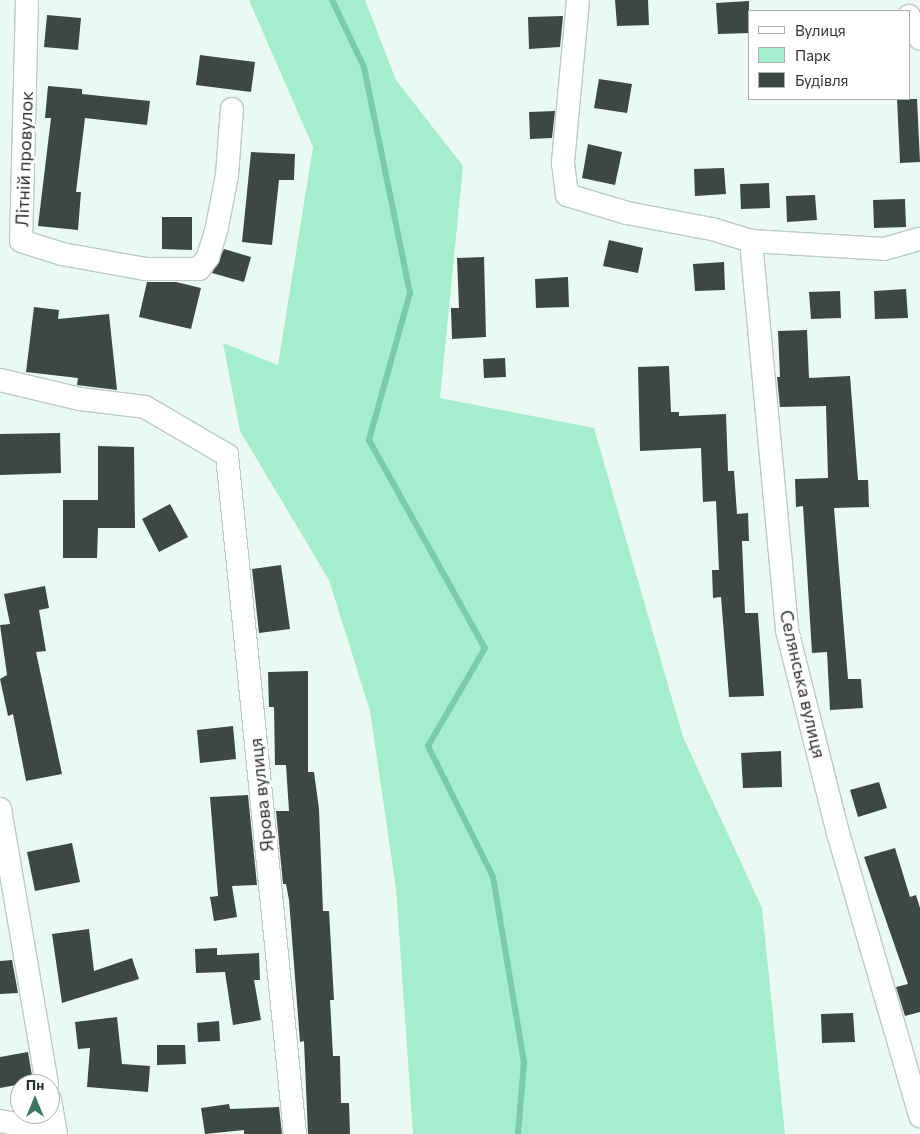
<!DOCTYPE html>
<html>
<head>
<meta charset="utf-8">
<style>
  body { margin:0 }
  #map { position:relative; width:920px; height:1134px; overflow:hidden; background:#eafaf3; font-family:Commissioner,sans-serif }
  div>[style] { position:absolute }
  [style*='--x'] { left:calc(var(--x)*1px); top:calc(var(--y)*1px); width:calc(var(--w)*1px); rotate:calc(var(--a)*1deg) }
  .green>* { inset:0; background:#a4edd0 }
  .stream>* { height:6px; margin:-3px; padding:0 3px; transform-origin:3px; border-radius:3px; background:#7bcaac }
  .building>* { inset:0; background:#3c4843 }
  .roads { filter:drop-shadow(1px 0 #bbcac3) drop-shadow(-1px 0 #bbcac3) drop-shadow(0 1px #bbcac3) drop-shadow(0 -1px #bbcac3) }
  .street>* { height:22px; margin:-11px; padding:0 11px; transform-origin:11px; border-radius:11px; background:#fff }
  span { translate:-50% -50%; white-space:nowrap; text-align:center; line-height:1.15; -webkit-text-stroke:5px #fff; paint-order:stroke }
  .street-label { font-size:18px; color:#2e3431 }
  .legend { position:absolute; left:748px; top:10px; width:162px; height:90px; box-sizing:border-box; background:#fff; border:1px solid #abaead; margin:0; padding:6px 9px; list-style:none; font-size:15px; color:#2e3431 }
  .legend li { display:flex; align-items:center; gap:10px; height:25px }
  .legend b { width:25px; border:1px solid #abaead }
  .north { position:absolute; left:10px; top:1074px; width:50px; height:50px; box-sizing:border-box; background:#fff; border:1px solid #abaead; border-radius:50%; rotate:0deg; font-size:14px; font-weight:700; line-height:20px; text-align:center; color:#2e3431 }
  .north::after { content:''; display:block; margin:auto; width:18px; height:22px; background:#3b7661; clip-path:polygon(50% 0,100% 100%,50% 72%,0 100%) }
</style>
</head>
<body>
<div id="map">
  <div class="green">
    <div style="clip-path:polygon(249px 0,365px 0,396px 80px,463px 166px,440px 398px,594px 428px,683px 737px,762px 908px,785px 1134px,413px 1134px,396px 888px,370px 711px,329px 580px,240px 431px,223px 343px,278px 365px,313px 147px)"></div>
  </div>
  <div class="stream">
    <div style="--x:332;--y:0;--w:74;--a:64.5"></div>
    <div style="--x:364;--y:67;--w:231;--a:78.5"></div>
    <div style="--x:410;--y:293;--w:153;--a:105.6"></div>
    <div style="--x:369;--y:440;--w:238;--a:60.9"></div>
    <div style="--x:485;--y:648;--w:113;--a:120.2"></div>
    <div style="--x:428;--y:746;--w:146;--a:63.6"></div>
    <div style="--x:493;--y:877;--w:188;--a:80.5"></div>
    <div style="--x:524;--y:1062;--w:72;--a:94.8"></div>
  </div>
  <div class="building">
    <div style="clip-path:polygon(615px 0,648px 0,649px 25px,617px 26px)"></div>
    <div style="clip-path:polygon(749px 1px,749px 33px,718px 34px,716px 3px)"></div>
    <div style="clip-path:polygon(47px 15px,81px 18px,78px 50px,44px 47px)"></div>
    <div style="clip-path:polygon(563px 16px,560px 47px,529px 49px,528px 17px)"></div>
    <div style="clip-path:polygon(200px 55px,255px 62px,251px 92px,196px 85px)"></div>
    <div style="clip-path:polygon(599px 79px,632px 84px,627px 113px,594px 108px)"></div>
    <div style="clip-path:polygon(48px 86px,82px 89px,82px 94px,150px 101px,147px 125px,85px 118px,76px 192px,81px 192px,78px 230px,38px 226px,51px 118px,45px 118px)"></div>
    <div style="clip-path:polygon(897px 99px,917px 99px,920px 162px,900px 163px)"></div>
    <div style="clip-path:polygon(555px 111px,552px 138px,530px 139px,529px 112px)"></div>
    <div style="clip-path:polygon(588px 144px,622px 152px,615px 185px,582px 178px)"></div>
    <div style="clip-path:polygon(251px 152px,295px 154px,294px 180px,279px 180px,272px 245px,242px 242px)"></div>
    <div style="clip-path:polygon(724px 168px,726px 194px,695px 196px,694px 169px)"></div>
    <div style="clip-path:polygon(769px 183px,770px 208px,741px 209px,740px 184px)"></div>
    <div style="clip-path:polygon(815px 195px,817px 220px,787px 222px,786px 196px)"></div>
    <div style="clip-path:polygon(905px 199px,906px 227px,874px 228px,873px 200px)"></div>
    <div style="clip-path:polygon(162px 217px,192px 217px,192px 250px,162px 249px)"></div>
    <div style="clip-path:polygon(609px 240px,643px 248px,638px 273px,603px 266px)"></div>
    <div style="clip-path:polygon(224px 249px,251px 257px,244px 282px,212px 273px)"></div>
    <div style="clip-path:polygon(484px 257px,486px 337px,452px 339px,451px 308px,459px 308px,457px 258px)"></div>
    <div style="clip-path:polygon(724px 262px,725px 290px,695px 291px,693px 264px)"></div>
    <div style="clip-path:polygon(568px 277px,569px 307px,536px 308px,535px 279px)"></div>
    <div style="clip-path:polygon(147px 282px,176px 282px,201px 288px,191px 329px,139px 317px)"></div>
    <div style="clip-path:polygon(906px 289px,908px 318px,875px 319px,874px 291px)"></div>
    <div style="clip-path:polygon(840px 291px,841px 318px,811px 319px,809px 292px)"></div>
    <div style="clip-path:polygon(34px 307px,59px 310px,58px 319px,109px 314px,117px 390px,77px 385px,78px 378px,26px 372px)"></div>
    <div style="clip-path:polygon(807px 330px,809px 378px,850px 376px,858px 480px,868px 480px,869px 507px,834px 508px,848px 679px,861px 679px,863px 708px,830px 710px,827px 652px,812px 653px,803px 506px,796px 507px,795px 479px,828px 478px,826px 406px,780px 407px,777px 377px,780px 377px,778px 331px)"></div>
    <div style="clip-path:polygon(505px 358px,506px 377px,484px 378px,483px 359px)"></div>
    <div style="clip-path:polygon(669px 366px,671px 412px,679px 412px,679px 416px,726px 414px,728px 471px,734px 471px,737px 514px,748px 513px,749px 541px,742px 541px,745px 613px,758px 613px,764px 696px,729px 697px,721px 597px,713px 598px,712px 570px,719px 570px,716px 501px,703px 502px,701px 448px,640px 451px,638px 367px)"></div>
    <div style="clip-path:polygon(60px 433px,61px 473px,0 475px,0 434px)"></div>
    <div style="clip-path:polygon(98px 446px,134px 447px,135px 528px,98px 528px,97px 558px,63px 558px,63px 500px,98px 500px)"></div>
    <div style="clip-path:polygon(170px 504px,188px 537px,159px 552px,142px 519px)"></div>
    <div style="clip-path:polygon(281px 565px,290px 629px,259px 633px,252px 569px)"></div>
    <div style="clip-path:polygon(45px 586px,49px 608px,39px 610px,46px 651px,36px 652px,62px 774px,26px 781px,13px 714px,8px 716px,0 679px,7px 675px,0 625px,10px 624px,4px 594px)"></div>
    <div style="clip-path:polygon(308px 671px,308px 772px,314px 772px,319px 809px,323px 911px,329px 911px,334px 1000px,330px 1000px,333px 1056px,340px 1056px,341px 1103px,349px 1103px,350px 1134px,308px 1134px,304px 1041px,300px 1042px,289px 900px,286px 884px,283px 884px,276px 811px,289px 811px,286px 765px,275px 765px,274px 707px,269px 707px,268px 672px)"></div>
    <div style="clip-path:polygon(233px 726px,236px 759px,200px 763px,197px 730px)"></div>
    <div style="clip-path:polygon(781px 751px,782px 787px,743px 788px,741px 753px)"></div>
    <div style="clip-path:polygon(879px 782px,887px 808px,858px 817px,850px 790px)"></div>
    <div style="clip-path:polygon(248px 795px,257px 885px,232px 886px,237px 917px,214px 921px,210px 897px,218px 896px,210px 797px)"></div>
    <div style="clip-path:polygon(72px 843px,80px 882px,35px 891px,27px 852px)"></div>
    <div style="clip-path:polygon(895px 848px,910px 897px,916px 895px,920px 908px,920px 1012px,905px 1016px,896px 987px,908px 984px,864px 857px)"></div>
    <div style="clip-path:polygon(89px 929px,94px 971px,132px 958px,139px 979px,62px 1003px,52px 934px)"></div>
    <div style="clip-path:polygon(217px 948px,217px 955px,259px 953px,260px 980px,254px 980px,261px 1020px,233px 1025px,225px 972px,196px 973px,195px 949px)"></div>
    <div style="clip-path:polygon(12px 960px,18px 993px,0 994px,0 961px)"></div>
    <div style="clip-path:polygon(853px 1013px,855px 1042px,822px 1043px,821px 1014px)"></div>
    <div style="clip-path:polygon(117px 1017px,122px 1064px,150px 1066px,148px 1092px,87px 1087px,90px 1048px,78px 1049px,75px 1022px)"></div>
    <div style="clip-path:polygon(219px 1021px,220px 1041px,198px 1042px,197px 1023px)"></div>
    <div style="clip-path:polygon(157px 1045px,185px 1045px,186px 1064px,157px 1065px)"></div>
    <div style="clip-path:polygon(28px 1052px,33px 1082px,0 1088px,0 1057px)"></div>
    <div style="clip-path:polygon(229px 1104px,230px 1109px,279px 1107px,282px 1134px,244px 1134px,244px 1130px,205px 1134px,201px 1108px)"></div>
  </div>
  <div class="roads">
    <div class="street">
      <div style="--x:27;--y:0;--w:241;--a:91.4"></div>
      <div style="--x:21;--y:241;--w:43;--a:17.6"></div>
      <div style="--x:62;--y:254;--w:84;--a:10.2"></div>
      <div style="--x:145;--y:269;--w:54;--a:0"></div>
      <div style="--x:199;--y:269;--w:15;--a:-53"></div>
      <div style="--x:208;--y:257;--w:31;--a:-73"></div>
      <div style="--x:217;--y:227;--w:53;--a:-79.1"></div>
      <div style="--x:227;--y:175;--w:66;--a:-85.7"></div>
      <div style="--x:578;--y:0;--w:164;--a:95.3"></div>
      <div style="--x:563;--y:163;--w:32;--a:83"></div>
      <div style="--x:567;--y:195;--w:63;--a:16.7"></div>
      <div style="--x:627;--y:213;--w:86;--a:10.7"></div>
      <div style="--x:712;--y:229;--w:41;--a:17.1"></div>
      <div style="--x:751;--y:241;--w:133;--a:3.4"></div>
      <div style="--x:884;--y:249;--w:37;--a:-16"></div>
      <div style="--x:909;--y:16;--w:25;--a:64"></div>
      <div style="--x:751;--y:241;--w:391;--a:84.7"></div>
      <div style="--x:787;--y:630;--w:209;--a:75.9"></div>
      <div style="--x:838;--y:833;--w:295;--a:73.8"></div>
      <div style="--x:0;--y:380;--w:82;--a:13.4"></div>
      <div style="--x:80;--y:399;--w:65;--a:7"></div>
      <div style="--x:145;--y:407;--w:95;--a:30.3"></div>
      <div style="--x:227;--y:455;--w:682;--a:84.28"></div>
      <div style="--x:0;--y:809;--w:279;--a:80.3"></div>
      <div style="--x:50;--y:1100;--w:35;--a:80"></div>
      <div style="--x:0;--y:1121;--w:56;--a:10.3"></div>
    </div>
  </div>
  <div class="street-label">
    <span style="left:24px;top:159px;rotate:-88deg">Літній провулок</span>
    <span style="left:803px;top:684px;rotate:77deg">Селянська вулиця</span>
    <span style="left:261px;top:795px;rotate:-96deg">Ярова вулиця</span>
  </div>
  <ul class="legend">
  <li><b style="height:6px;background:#fff"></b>Вулиця</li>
  <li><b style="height:14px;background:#a4edd0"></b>Парк</li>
  <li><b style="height:14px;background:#3c4843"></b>Будівля</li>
  </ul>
  <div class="north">Пн</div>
</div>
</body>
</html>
